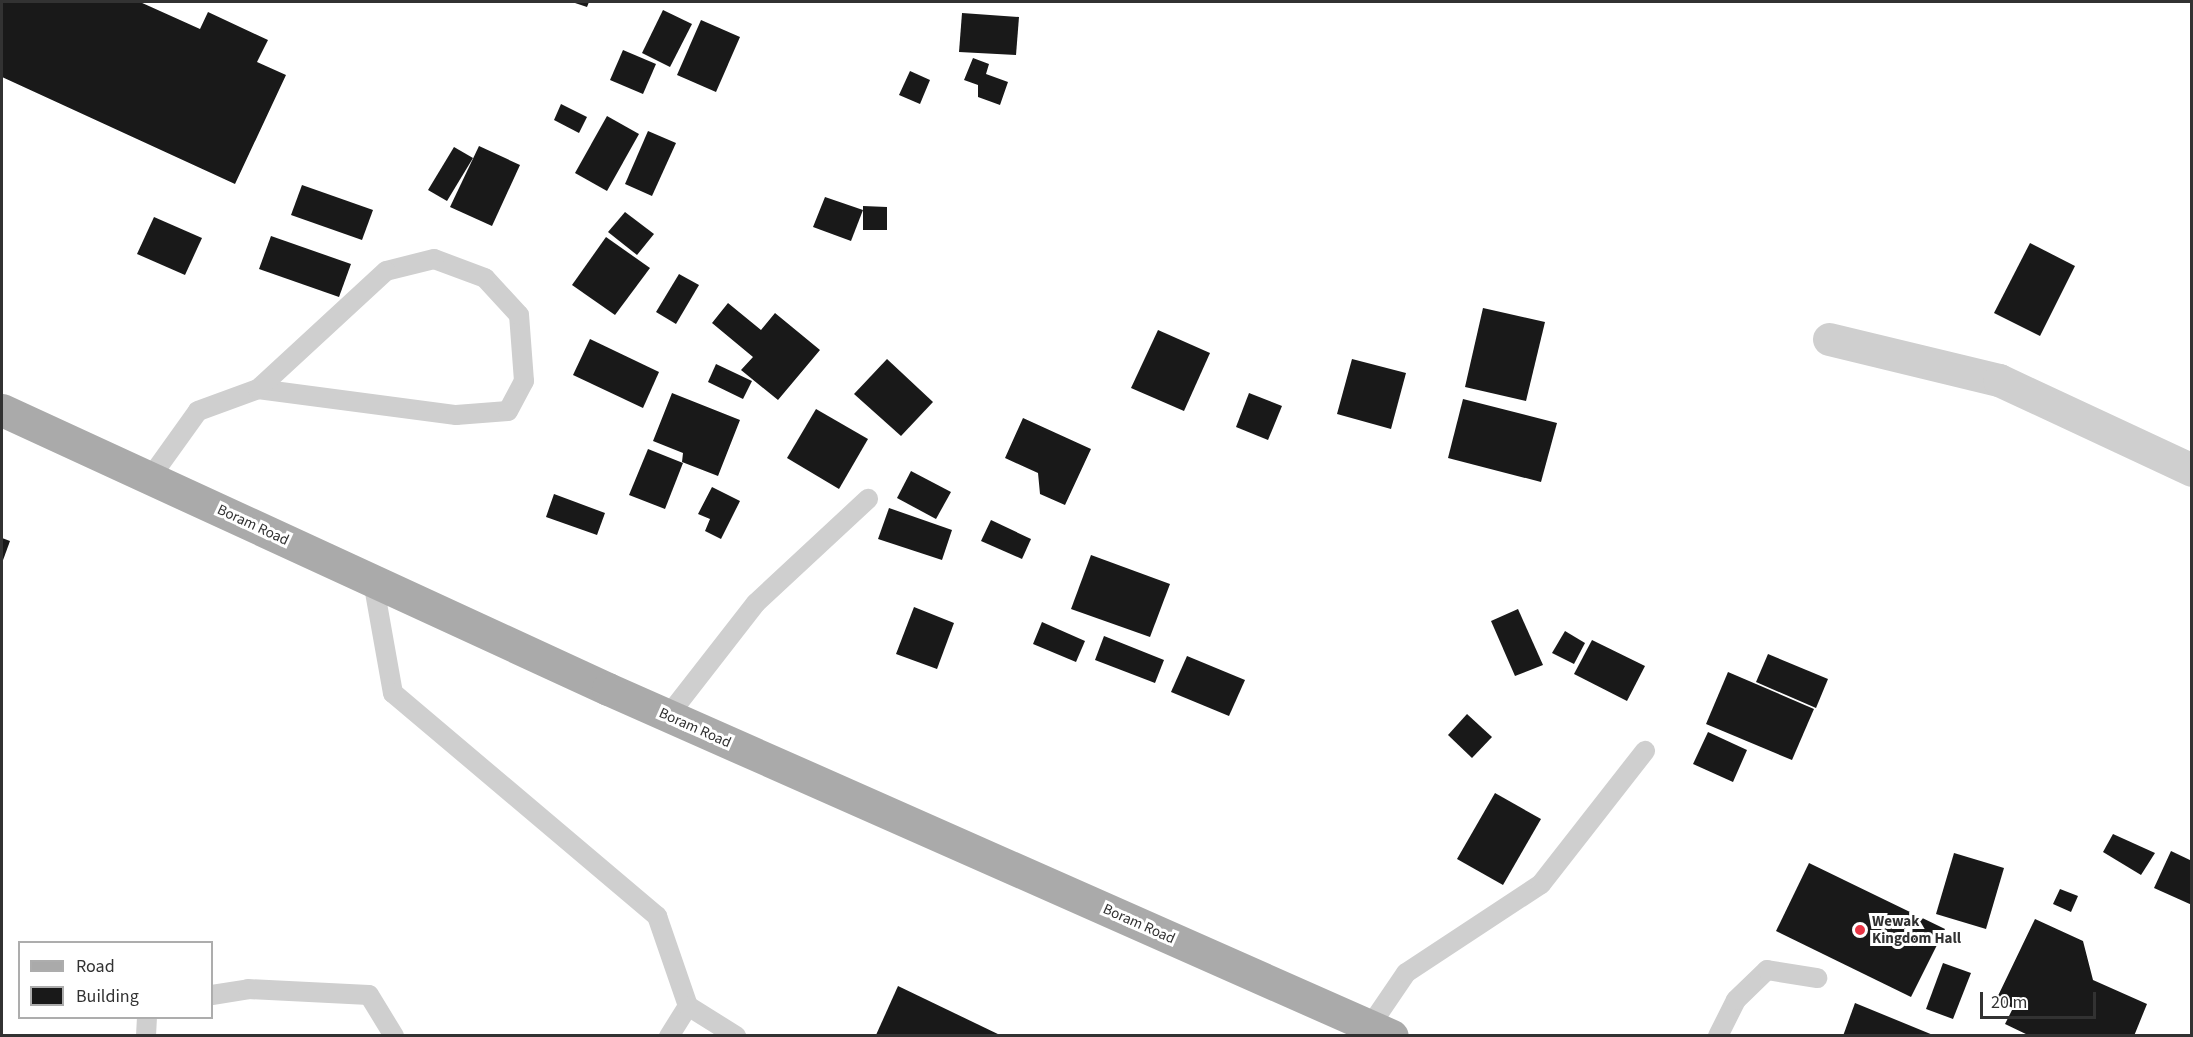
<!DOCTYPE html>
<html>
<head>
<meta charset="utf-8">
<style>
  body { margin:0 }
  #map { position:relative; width:2193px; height:1037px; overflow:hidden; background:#fff; font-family:"Source Sans 3",sans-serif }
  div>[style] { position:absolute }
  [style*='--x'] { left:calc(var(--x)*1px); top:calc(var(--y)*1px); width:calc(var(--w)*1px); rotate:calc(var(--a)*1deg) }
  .building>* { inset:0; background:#191919 }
  .lane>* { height:20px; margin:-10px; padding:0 10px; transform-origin:10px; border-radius:10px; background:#cfcfcf }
  .street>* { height:33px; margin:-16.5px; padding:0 16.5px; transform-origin:16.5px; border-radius:16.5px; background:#cfcfcf }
  .primary>* { height:33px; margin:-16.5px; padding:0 16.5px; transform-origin:16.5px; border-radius:16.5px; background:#aaa }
  .dots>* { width:16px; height:16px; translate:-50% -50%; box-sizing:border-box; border:3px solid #fff; border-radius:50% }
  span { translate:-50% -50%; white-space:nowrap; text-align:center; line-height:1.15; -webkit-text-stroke:6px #fff; paint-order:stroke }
  .street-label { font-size:15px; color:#323232 }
  .poi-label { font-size:15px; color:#323232; font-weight:700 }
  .left { translate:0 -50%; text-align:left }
  .frame { position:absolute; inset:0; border:3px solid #323232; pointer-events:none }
  .legend { position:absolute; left:18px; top:941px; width:195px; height:78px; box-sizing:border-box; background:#fff; border:2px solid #adadad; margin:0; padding:8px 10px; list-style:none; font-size:18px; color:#323232 }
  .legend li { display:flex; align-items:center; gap:12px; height:30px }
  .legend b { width:30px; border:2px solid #adadad }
  .scale { position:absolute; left:1980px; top:992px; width:116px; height:27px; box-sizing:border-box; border:3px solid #323232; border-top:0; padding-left:8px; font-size:18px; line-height:21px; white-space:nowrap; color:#323232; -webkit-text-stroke:4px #fff; paint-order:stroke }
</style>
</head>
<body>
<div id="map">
  <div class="building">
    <div style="clip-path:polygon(2px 2px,140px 2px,200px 29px,208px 12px,268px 40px,257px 62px,286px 75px,235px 184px,2px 77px)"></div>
    <div style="clip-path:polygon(572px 2px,589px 2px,587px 7px)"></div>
    <div style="clip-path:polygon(663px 10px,692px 24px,670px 67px,642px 53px)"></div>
    <div style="clip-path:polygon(962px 13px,1019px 17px,1016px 55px,959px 52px)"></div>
    <div style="clip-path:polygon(701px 20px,740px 37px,716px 92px,677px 75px)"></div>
    <div style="clip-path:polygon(623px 50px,656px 64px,643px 94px,610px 80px)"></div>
    <div style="clip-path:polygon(973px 58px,989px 64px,986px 74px,1008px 82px,1000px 105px,978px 97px,978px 85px,964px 80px)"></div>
    <div style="clip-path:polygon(910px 71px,930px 80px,920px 104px,899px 95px)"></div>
    <div style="clip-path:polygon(561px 104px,587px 117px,579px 133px,554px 120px)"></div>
    <div style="clip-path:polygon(607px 116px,639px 134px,607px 191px,575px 173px)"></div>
    <div style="clip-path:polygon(648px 131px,676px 143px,652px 196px,625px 184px)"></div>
    <div style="clip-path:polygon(479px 146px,520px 165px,492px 226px,450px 207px)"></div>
    <div style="clip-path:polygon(454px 147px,473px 158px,447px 201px,428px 190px)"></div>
    <div style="clip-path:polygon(302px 185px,373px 210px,362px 240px,291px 215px)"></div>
    <div style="clip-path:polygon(825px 197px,863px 210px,851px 241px,813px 227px)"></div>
    <div style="clip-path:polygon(863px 206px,887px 207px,887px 230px,863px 230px)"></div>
    <div style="clip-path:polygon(625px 212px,654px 234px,637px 255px,608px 232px)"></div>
    <div style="clip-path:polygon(154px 217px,202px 238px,185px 275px,137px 254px)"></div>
    <div style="clip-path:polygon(271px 236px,351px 264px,339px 297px,259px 269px)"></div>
    <div style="clip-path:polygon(606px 237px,650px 268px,615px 315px,572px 285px)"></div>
    <div style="clip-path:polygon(2030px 243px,2075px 266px,2040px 336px,1994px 313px)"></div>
    <div style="clip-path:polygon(679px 274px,699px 285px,676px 324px,656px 312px)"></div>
    <div style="clip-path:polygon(728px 303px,761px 330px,775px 313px,820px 350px,778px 400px,741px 370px,753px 357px,712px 323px)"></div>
    <div style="clip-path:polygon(1483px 308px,1545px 322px,1526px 401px,1465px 387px)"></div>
    <div style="clip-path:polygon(1158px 330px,1210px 353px,1184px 411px,1131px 388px)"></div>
    <div style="clip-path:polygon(590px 339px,659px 372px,643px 408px,573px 375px)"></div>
    <div style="clip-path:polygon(887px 359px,933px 402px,901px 436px,854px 394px)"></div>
    <div style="clip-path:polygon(1352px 359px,1406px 373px,1391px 429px,1337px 414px)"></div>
    <div style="clip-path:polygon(716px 364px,752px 381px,743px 399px,708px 382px)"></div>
    <div style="clip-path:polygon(672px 393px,740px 420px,718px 476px,682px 462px,683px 453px,653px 441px)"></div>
    <div style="clip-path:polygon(1249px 393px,1282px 406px,1268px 440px,1236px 427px)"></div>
    <div style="clip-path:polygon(1463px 399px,1557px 423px,1541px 482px,1448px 458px)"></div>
    <div style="clip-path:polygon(816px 409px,868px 439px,839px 489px,787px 458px)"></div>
    <div style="clip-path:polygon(1023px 418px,1091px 449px,1065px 505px,1040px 494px,1038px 473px,1005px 458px)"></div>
    <div style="clip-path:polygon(648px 449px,683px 463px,665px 509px,629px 495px)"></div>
    <div style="clip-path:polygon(911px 471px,951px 492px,936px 519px,897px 498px)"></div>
    <div style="clip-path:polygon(712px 487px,740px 501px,721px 539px,705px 531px,710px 519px,698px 514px)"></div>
    <div style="clip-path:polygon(554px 494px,605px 513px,597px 535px,546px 517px)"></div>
    <div style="clip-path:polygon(889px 508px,952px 530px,942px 560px,878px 539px)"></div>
    <div style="clip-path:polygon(991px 520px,1031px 539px,1022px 559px,981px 541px)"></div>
    <div style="clip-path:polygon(2px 538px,10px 541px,2px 563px)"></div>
    <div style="clip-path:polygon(1091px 555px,1170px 584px,1150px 637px,1071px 609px)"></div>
    <div style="clip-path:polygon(914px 607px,954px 623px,937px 669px,896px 654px)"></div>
    <div style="clip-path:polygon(1518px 609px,1543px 665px,1515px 676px,1491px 621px)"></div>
    <div style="clip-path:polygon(1042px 622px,1085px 641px,1076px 662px,1033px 644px)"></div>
    <div style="clip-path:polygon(1565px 631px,1585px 643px,1574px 664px,1552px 653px)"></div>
    <div style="clip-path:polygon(1104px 636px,1164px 660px,1155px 683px,1095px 660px)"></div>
    <div style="clip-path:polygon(1592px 640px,1645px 666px,1627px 701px,1574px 674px)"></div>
    <div style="clip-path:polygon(1768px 654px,1828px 679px,1816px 708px,1756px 682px)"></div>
    <div style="clip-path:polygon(1187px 656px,1245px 680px,1229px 716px,1171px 692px)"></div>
    <div style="clip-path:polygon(1728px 672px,1814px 709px,1792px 760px,1706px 724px)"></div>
    <div style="clip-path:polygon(1467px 714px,1492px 737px,1472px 758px,1448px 735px)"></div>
    <div style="clip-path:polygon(1708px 732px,1747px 750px,1733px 782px,1693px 764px)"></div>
    <div style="clip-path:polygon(1495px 793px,1541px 819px,1503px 885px,1457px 859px)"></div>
    <div style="clip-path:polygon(2113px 834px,2155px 853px,2141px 875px,2103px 852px)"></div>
    <div style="clip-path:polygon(2171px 851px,2192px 861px,2192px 905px,2154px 888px)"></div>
    <div style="clip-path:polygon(1954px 853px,2004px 868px,1986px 929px,1936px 914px)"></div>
    <div style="clip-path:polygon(1809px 863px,1945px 929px,1911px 997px,1776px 931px)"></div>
    <div style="clip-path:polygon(2060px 889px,2078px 896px,2071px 912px,2053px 904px)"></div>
    <div style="clip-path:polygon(2035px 919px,2083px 941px,2093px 980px,2147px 1004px,2134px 1036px,2030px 1036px,2005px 1024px,2013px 1008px,1996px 1000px)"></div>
    <div style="clip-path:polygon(1943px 963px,1971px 973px,1953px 1019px,1926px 1009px)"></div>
    <div style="clip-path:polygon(898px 986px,1002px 1036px,876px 1035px)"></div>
    <div style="clip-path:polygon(1855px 1003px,1933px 1035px,1933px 1036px,1843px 1036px)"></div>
  </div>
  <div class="lane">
    <div style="--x:150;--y:478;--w:82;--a:-54.4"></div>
    <div style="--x:198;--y:411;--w:64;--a:-20.1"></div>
    <div style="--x:258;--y:389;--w:200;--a:7.5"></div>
    <div style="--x:456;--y:415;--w:52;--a:-4.4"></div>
    <div style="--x:508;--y:411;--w:34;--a:-62"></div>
    <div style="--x:524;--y:381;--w:66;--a:-94.3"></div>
    <div style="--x:519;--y:315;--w:50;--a:-132.6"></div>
    <div style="--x:485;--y:278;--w:54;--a:-159.6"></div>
    <div style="--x:434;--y:259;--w:49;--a:166"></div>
    <div style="--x:386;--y:271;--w:174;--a:137.3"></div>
    <div style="--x:373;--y:581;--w:114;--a:79.9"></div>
    <div style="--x:393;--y:693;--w:346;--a:40.2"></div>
    <div style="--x:657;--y:916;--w:95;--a:71"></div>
    <div style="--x:688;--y:1006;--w:36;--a:122"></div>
    <div style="--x:668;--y:716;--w:143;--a:-52.1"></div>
    <div style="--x:756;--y:603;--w:153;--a:-42.9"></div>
    <div style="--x:212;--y:995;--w:36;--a:-9"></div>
    <div style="--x:248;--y:989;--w:121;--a:2.8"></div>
    <div style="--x:369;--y:995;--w:48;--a:58.6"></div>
    <div style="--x:688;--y:1006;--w:57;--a:32"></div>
    <div style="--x:1370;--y:1026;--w:64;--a:-55.8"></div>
    <div style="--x:1406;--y:973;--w:162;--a:-33.4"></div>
    <div style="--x:1541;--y:884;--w:169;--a:-52"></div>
    <div style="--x:146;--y:1036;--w:18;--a:-87"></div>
    <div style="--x:1718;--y:1036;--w:40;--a:-63.4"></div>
    <div style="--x:1736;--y:1000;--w:43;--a:-44.1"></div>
    <div style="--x:1767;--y:970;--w:51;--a:9.1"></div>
  </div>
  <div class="street">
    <div style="--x:1829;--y:339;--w:175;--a:13.6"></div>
    <div style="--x:1999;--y:380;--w:213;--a:25"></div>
  </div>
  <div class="primary">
    <div style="--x:2;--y:410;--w:667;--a:24.72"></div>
    <div style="--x:608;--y:689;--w:857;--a:23.87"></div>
  </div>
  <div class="dots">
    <div style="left:1860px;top:930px;background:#e83545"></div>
  </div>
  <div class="street-label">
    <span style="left:253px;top:525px;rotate:25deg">Boram Road</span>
    <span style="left:695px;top:728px;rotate:24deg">Boram Road</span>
    <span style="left:1139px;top:924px;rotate:24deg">Boram Road</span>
  </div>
  <div class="poi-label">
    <span class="left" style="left:1872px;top:930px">Wewak<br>Kingdom Hall</span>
  </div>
  <div class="frame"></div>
  <ul class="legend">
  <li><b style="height:8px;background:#aaa"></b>Road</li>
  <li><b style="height:16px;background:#191919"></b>Building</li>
  </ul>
  <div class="scale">20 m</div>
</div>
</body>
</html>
